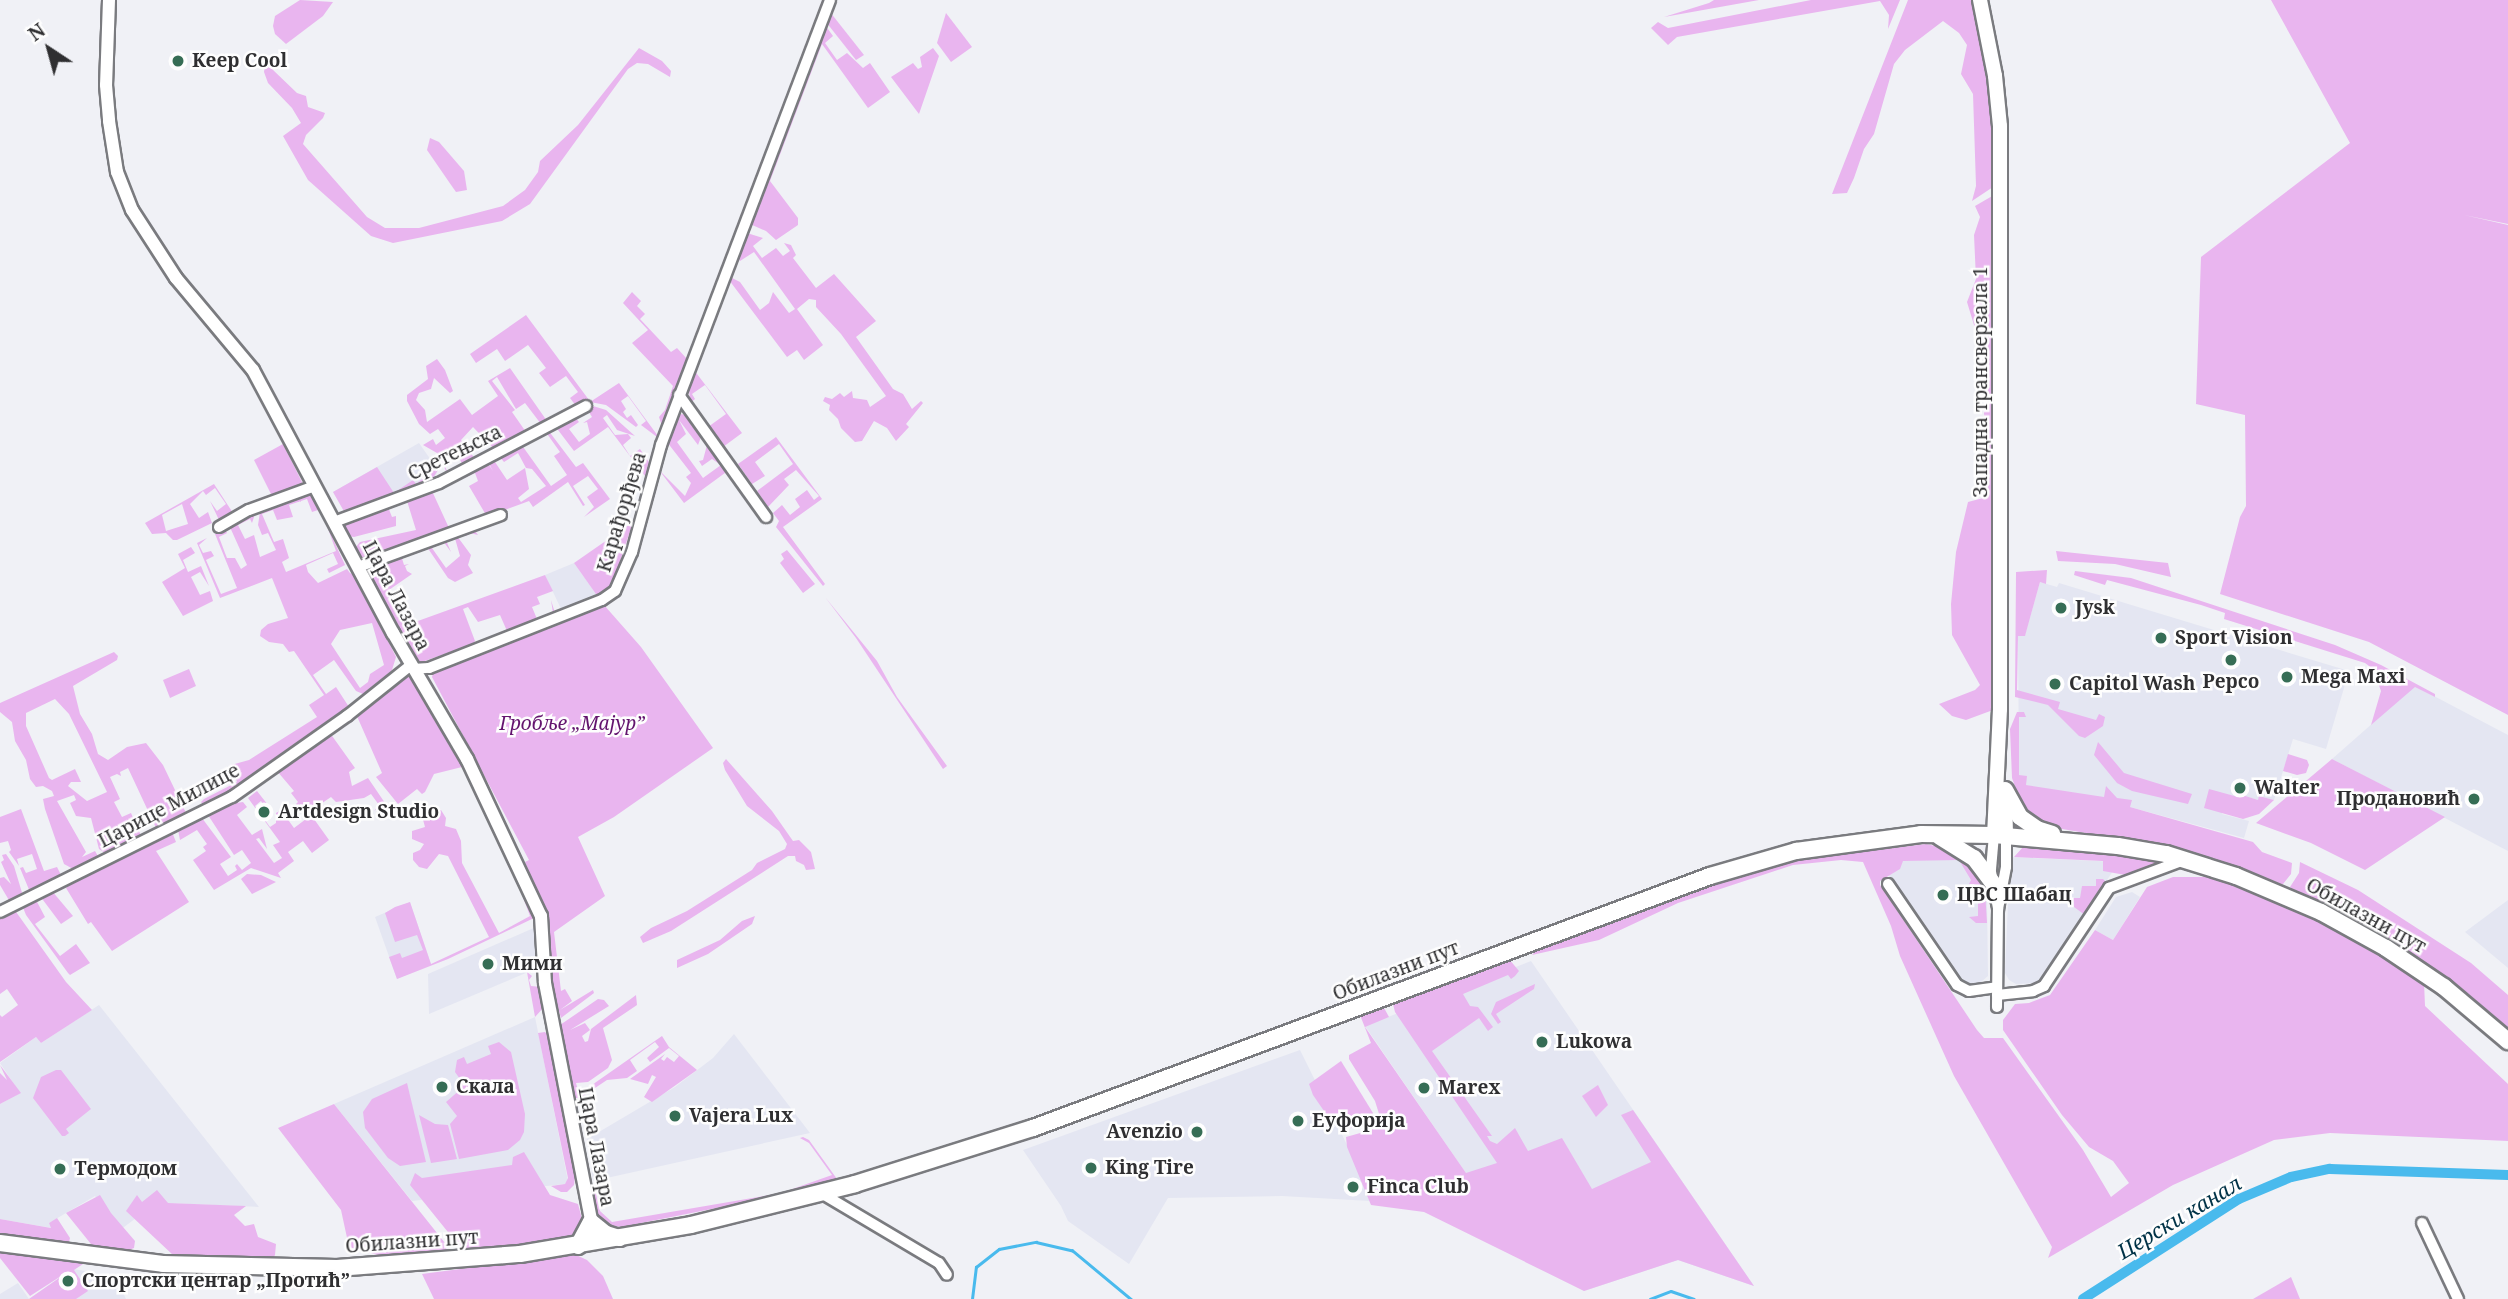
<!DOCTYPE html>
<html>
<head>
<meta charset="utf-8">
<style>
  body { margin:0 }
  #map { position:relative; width:2508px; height:1299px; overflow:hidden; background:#f0f1f6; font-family:"Noto Serif",serif }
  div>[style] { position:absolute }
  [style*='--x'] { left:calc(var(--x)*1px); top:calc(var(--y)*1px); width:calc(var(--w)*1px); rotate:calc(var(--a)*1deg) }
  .built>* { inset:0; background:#e4e6f2 }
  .green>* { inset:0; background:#e9b5ef }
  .stream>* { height:2.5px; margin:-1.25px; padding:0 1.25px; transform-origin:1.25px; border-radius:1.25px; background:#49baed }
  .canal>* { height:10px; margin:-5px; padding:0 5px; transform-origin:5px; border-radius:5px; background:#49baed }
  .roads { filter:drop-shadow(2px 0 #7a7b7f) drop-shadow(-2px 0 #7a7b7f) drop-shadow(0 2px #7a7b7f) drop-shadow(0 -2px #7a7b7f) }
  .minor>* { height:10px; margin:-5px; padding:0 5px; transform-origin:5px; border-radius:5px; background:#fff }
  .tertiary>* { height:12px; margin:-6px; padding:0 6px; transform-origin:6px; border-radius:6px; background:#fff }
  .secondary>* { height:14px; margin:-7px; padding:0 7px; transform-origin:7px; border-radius:7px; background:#fff }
  .primary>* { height:16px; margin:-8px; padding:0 8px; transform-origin:8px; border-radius:8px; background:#fff }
  .dots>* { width:19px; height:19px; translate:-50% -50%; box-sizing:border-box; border:4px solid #fefefe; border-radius:50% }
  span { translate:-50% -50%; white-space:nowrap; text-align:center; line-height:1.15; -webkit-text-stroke:5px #fefefe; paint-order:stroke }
  .poi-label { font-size:19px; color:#2f2f31; font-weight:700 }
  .left { translate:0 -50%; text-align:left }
  .right { translate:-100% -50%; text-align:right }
  .street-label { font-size:19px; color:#2f2f31 }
  .park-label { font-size:19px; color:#63146e; font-style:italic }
  .water-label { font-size:21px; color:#003246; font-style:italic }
  .north { position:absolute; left:14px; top:14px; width:70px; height:70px; -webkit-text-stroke:5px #fefefe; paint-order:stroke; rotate:324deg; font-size:19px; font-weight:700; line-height:28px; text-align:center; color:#2f2f31 }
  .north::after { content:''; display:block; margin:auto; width:24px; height:32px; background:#2f2f31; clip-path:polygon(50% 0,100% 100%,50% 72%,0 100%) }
</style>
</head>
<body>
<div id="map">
  <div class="built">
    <div style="clip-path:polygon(419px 443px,438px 470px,434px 479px,345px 513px,333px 492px)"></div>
    <div style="clip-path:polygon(574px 563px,598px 597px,562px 611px,545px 575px)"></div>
    <div style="clip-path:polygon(2040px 582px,2057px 587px,2059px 583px,2349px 671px,2326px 749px,2293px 739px,2274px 800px,2260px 796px,2258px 800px,2239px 795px,2238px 797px,2227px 795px,2222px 814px,2249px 821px,2244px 838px,2130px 807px,2025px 785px,2019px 775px,2018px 636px,2025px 635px)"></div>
    <div style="clip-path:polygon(2415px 686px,2508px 735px,2508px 851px,2332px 759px)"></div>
    <div style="clip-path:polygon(2010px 857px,2119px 862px,2039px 983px,2016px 984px,2009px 980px,2005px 973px)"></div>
    <div style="clip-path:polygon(1878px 860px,1965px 860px,1981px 879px,1987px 900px,1988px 976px,1981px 982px,1969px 985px,1961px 983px)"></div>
    <div style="clip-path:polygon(2132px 892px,2140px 897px,2113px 940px,2095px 930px,2116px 897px)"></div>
    <div style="clip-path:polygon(2508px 900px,2508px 968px,2465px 932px)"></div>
    <div style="clip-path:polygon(410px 902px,431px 964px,397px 979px,375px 917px)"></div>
    <div style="clip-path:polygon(536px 927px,540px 967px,429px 1014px,428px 974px)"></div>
    <div style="clip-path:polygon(1531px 961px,1754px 1286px,1678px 1260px,1584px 1291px,1516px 1246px,1365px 1026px)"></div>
    <div style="clip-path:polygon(99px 1005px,259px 1207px,167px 1203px,163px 1198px,120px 1230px,95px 1196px,49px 1223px,52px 1228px,0 1219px,0 1104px,20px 1093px,0 1063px,36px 1037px,41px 1043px)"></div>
    <div style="clip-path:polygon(535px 1017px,568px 1181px,565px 1184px,412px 1201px,334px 1104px)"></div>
    <div style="clip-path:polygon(734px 1034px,810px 1133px,593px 1181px,587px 1139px,675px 1087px,713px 1058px)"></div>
    <div style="clip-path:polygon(1300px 1050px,1355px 1161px,1370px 1201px,1282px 1196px,1168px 1198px,1129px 1264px,1068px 1221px,1061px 1206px,1023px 1150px)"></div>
    <div style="clip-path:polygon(73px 1269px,115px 1276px,126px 1299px,0 1299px,0 1294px,18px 1283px,29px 1299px)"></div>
  </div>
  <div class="green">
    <div style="clip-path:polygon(300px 0,333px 2px,323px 16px,286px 44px,275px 34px,273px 26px,275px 16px)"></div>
    <div style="clip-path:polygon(1714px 0,1759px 0,1664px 17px,1709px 3px)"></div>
    <div style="clip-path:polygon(1811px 0,1900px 0,1888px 29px,1889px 15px,1880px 1px,1677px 37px,1668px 45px,1651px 28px,1658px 22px,1668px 28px)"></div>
    <div style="clip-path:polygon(1908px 0,1974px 0,1990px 102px,1994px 168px,1993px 187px,1972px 201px,1976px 186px,1973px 94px,1961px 74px,1967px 45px,1959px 33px,1943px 21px,1905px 50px,1894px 64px,1874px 134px,1864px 149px,1854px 178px,1847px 193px,1832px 194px)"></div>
    <div style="clip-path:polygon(2271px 0,2508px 0,2508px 224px,2464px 215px,2508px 225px,2508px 715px,2369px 642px,2220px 594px,2240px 517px,2246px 506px,2245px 415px,2196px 404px,2201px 257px,2350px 143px)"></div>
    <div style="clip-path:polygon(830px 12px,864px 55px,856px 60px,826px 22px)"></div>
    <div style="clip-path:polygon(946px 13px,972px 47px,951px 62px,937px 43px)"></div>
    <div style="clip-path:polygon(825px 25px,833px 36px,825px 43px,837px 60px,847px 53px,863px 68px,870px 63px,890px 92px,868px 108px,822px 44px,770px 181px,798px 218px,798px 225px,776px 240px,766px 231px,750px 224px)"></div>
    <div style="clip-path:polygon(639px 48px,662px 61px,671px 71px,670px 77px,648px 64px,637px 63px,628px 69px,530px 204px,502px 221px,393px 243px,371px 236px,308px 180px,283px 136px,301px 123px,292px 108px,268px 83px,264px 72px,265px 65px,272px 69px,297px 93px,306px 96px,308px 107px,325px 113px,323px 118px,306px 135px,303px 144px,367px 217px,385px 228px,419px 228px,503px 206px,525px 190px,538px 172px,540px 161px,578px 125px)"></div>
    <div style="clip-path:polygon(933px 48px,939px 56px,919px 114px,891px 77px,913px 63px,918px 69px,922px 67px,920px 57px)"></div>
    <div style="clip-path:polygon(430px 138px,439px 142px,464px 171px,467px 190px,456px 192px,449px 182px,427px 150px)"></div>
    <div style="clip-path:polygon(1994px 195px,1993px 710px,1966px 720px,1952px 716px,1939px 704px,1975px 690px,1980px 685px,1952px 635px,1951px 604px,1956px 552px,1968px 502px,1987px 497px,1984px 413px,1988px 348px,1974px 325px,1967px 302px,1976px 279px,1974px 235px,1980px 217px,1975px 206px)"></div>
    <div style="clip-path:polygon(747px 233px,763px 238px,753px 246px,762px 258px,776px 248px,783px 256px,790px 251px,784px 243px,791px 245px,796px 255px,793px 258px,816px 288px,834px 274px,876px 321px,856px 337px,893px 389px,903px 394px,912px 409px,921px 401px,923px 403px,906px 424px,909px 427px,896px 441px,887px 428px,874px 421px,862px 441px,855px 442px,841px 428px,838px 419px,829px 410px,830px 405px,823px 401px,825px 397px,832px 399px,840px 393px,844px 397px,852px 391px,853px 398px,867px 400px,870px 407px,886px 396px,841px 334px,816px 307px,816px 300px,809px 299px,797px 309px,823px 345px,804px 360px,797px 350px,787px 357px,729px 280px,732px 278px,740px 282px,760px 310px,769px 303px,773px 292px,789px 313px,795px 309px,754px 252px,740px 261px,738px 257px)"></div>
    <div style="clip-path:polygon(632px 292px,641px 301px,637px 306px,645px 314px,640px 319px,671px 352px,677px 348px,687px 359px,662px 426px,659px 417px,665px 410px,673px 386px,632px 343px,648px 330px,623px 303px)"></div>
    <div style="clip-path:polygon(526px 315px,589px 400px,576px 406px,570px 398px,578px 392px,566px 376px,550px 387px,539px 373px,546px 368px,528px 345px,505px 361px,497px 349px,476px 363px,470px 354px)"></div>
    <div style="clip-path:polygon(437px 359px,445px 370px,453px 391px,450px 393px,434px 378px,431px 389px,419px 393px,416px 400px,425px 410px,427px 422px,460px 399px,472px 415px,498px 396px,488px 381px,510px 368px,547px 421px,541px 424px,525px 403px,516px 409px,497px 377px,492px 381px,515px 410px,512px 412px,526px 432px,494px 449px,473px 427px,461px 440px,465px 446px,469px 443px,468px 449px,475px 459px,463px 465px,454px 450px,441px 458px,448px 473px,447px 473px,437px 453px,423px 445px,433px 439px,436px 445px,445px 438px,438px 429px,430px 434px,419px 424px,407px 401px,407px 395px,428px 379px,426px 366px)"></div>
    <div style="clip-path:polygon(694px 370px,742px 433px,723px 447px,708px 427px,726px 414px,705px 385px,692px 394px,695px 399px,690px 403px,689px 387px)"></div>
    <div style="clip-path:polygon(619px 383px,658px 436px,657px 437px,641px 425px,646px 421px,628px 396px,621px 401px,626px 409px,623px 412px,627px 418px,631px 415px,638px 425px,636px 427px,606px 405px,590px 402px)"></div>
    <div style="clip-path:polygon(593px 406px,606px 410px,635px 436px,617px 430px,607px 415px,603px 418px,615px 435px,628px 434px,631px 438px,623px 445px,630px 456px,640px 449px,649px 462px,645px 476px,608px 427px,574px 451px,555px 426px,574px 416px,579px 422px,569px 429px,579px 442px,590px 434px,587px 422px,583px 423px,592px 417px,587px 409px)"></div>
    <div style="clip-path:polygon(682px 414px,688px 417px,701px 437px,698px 445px,679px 420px,686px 434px,677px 442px,703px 478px,721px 465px,712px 459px,702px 466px,699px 461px,703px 460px,707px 445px,729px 470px,684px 503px,659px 470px,685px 496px,691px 483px,686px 477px,691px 473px,667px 442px,677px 416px)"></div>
    <div style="clip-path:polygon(548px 430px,576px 467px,583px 463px,610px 499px,584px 517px,594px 507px,587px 497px,598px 489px,588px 476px,573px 486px,585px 505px,583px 506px,568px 482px,533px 507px,529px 501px,521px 504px,364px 561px,361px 558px,355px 548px,360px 542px,416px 530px,407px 501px,388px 507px,392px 517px,396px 516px,396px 526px,354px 537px,348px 536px,342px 524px,432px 491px,449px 528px,486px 515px,469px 486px,478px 481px,475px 473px,464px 478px,463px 475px,487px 462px,493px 471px,488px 462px,493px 459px,507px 480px,525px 468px,529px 489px,518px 498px,521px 502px,546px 486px,532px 469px,526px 468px,518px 453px,504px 462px,499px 456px,521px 444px,551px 486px,567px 475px,554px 456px,560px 452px,545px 431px)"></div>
    <div style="clip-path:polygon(776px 437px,822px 499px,783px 527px,825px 584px,823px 586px,776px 527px,779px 521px,773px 513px,782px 505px,790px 515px,800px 507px,795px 499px,807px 490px,814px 500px,819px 496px,796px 470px,784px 479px,789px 485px,768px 507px,757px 491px,793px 464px,779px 444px,755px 462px,765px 476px,752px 484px,738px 464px)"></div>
    <div style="clip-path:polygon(283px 444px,304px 486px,273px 498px,254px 460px)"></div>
    <div style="clip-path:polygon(377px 467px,394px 493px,413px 480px,416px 484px,436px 468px,438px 470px,431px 481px,345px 513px,333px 492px)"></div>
    <div style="clip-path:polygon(evenodd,214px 484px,233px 513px,219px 520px,210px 501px,217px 511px,226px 504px,215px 488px,206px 495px,203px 491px,190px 504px,199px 518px,208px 512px,212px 523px,177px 540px,173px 540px,166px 533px,152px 534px,145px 523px,214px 484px,182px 504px,188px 524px,166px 531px,162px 515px,182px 504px)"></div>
    <div style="clip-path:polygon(evenodd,310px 493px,318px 510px,312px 512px,307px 499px,289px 505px,293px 517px,277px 520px,273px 510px,262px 514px,274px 542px,283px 539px,289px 558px,282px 562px,286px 572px,336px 551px,327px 526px,345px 565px,329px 573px,327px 569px,338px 564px,333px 553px,306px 565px,308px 572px,318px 583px,347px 569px,350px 573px,373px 584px,367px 567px,401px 555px,404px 565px,409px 564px,405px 566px,407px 571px,412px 574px,386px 592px,404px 626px,545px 575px,553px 591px,537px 597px,540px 604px,532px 607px,537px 619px,553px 613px,551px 600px,555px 613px,507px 631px,500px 615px,478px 622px,468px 607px,463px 609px,475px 641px,473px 644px,419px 663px,380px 610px,376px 617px,396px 657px,392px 670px,379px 683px,363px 694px,356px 691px,334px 660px,313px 675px,326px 694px,336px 687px,349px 707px,232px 791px,157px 830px,128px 768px,120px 772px,121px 776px,117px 774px,110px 777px,120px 799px,114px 802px,122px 817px,131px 813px,142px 838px,113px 849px,108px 855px,99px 849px,91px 818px,76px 816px,70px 803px,76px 800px,74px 795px,57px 801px,86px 852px,82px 857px,95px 851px,99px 858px,75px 870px,64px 864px,45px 809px,43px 799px,54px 796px,52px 791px,43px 786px,36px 787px,30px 779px,26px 760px,15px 741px,12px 722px,0 712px,0 703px,114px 652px,118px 656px,117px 660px,73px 686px,80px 714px,92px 734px,98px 754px,108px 760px,127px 747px,146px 743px,163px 765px,187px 815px,204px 806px,201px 802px,204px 799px,237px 782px,231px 765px,249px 760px,317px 717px,309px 705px,324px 695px,294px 651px,289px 652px,283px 644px,269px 642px,260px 636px,261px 630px,268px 624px,288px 618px,272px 578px,220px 598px,197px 543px,207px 538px,199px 545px,203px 553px,211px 551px,214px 556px,206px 560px,221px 594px,237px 588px,215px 534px,224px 528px,227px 533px,219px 537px,225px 553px,227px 558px,235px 558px,241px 569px,247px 565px,229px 525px,256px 511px,252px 523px,250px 519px,238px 525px,245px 539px,254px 535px,260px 557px,276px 550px,268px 533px,262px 535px,258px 525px,260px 512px,310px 493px,372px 623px,384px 665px,370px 674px,368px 682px,360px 688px,331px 644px,340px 630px,372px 623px,310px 493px,55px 699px,69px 714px,107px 792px,87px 801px,68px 786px,71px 782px,81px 782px,75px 769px,52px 780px,49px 778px,26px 726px,26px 713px,55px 699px)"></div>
    <div style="clip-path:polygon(633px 522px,612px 586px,598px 597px,574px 563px)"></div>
    <div style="clip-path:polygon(472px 527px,478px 535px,470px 533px,466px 536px,463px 532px,457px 536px,471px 555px,468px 565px,473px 573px,455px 582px,448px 578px,427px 547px,445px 538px,451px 552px,443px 541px,432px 548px,446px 568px,460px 556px,454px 535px)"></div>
    <div style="clip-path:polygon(191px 547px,195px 553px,183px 560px,188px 572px,201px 566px,209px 586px,200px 572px,191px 577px,200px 595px,210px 591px,213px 601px,183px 616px,162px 582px,185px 568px,178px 554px)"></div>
    <div style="clip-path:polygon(787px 550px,815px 584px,803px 593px,780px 563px,784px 559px,781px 554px)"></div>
    <div style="clip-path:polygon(2056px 551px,2168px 563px,2171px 577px,2115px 564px,2058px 561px)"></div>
    <div style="clip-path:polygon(2047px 570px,2046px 584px,2040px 582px,2025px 636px,2018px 636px,2017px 690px,2060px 702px,2058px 709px,2096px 720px,2099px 714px,2105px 717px,2103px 726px,2085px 738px,2079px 736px,2048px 705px,2015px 697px,2016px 572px)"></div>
    <div style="clip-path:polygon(2075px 571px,2131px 578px,2335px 645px,2381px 665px,2435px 694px,2435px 697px,2415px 687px,2371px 725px,2381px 691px,2373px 669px,2365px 663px,2224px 619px,2225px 613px,2201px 605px,2107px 580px,2105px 585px,2074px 575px)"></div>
    <div style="clip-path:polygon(825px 597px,877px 661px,897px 697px,947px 766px,943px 769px,856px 638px)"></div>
    <div style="clip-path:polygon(604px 605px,641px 647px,713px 748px,614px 817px,578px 837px,605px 896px,554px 932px,561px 991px,565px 989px,572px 1001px,560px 1010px,593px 990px,594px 993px,561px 1018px,553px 990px,548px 919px,525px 862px,529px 860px,432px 677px,434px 670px)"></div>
    <div style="clip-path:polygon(189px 669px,196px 686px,170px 698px,163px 680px)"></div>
    <div style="clip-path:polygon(406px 673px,413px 676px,483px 799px,534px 918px,448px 959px,397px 979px,389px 957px,400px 953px,402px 958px,423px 950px,417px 935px,395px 942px,385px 913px,395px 907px,410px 902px,431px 964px,489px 937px,448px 856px,439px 854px,427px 869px,419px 867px,413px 860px,413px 853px,420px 850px,424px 844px,412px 839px,412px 831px,425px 827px,422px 816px,430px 807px,441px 810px,446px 818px,445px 826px,456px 829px,461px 841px,462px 863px,499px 933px,530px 916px,512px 868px,462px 767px,434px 774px,425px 792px,422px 794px,417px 789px,398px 804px,376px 777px,382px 773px,356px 714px)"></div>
    <div style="clip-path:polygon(2017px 712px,2024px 712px,2026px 717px,2019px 717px,2019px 775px,2027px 776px,2026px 785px,2104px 797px,2106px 786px,2117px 798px,2132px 800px,2130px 807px,2253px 842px,2262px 852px,2292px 863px,2291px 874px,2283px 884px,2279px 884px,2262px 880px,2237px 867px,2190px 851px,2039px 825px,2021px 803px,2012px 778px,2010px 729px)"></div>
    <div style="clip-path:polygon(330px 733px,355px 768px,349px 772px,352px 786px,368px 778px,385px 803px,374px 811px,379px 805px,371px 794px,364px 798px,336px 802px,331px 797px,309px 812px,329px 840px,312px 853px,303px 841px,288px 852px,294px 861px,278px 873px,281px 878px,251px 868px,214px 890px,193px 860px,206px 851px,203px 847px,207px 844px,197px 830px,180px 840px,178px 830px,202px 818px,231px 857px,220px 864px,228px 876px,237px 870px,235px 866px,237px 864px,242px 870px,251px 863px,242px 850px,234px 855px,208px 815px,229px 804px,243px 802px,247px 807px,237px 815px,252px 835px,262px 829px,267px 849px,259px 838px,256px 839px,274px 863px,282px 858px,273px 845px,280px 842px,248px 798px,257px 791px,268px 805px,265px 807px,261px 801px,255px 806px,270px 827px,276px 823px,276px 813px,281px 810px,294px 828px,306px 819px,296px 804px,298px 802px,291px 793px,294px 791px,277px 771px)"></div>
    <div style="clip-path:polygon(2098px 742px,2124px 773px,2192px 794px,2188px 804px,2132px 791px,2117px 783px,2094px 755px)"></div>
    <div style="clip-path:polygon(2288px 754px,2307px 760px,2309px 765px,2306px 773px,2297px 775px,2283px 771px)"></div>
    <div style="clip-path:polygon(726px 759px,772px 811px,793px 841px,799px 840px,811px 852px,815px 869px,806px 870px,804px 865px,796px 861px,795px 856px,788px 856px,671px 931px,643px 943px,640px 937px,651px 928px,687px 911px,752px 870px,757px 863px,785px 849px,787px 844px,779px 831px,747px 806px,725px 770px,723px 763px)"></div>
    <div style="clip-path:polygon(2332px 759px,2445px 817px,2365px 870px,2311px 843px,2256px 823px)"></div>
    <div style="clip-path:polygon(2209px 789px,2238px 797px,2239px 794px,2258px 800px,2259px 796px,2274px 800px,2259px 814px,2243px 819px,2204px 808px)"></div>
    <div style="clip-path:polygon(21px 809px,44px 871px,57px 867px,61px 875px,30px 892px,20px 868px,23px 867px,26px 873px,37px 869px,32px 854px,17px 859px,19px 866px,9px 852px,11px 850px,8px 841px,0 843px,0 817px)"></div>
    <div style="clip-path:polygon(172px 832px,176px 842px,156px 851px,189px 902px,112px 951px,91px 922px,88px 924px,66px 888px,73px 881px)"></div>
    <div style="clip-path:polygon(1926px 844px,1945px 848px,1974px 868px,1985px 890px,1987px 923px,1976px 923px,1969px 917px,1978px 916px,1978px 885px,1969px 884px,1971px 880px,1959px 860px,1903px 861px,1900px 869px,1880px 881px,1880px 885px,1977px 1030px,1984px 1038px,2003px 1038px,2083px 1150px,2111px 1197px,2129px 1183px,2113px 1161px,2089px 1147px,2062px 1115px,2003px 1030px,2003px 1020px,2015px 1004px,2029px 1003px,2050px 995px,2095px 930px,2113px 940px,2147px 887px,2173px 877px,2222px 877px,2262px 891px,2362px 941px,2424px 982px,2425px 1006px,2508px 1084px,2508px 1141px,2330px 1133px,2274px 1140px,2173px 1185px,2048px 1258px,2052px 1247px,1954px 1076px,1900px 956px,1891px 926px,1863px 862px,1841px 860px,1793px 865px,1678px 903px,1599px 940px,1532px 955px,1541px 945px,1771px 863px)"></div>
    <div style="clip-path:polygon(2039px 845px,2140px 856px,2166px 860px,2131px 876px,2103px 871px,2103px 861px,2014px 857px,2024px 846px)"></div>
    <div style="clip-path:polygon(6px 854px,14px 866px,23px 896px,10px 902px,0 885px,0 878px,4px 877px,11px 884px,1px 862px,4px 860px,2px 855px)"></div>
    <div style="clip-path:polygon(2300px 862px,2358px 890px,2471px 963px,2508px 995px,2508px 1035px,2330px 909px,2293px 890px,2290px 887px,2299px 873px)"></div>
    <div style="clip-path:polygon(247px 874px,261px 875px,276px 882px,252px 894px,241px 879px)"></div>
    <div style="clip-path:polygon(2096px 879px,2103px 879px,2106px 882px,2085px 915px,2074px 907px,2073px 898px,2080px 898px,2082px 886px,2096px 886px)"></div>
    <div style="clip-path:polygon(52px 891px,73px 916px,61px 924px,40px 896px)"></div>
    <div style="clip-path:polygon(35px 898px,45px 917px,35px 924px,60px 956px,76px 944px,90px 963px,70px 975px,68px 973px,26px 915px,22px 905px)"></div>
    <div style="clip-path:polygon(14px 909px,66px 982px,92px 1010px,41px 1043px,36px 1037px,0 1062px,0 1015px,2px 1017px,18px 1005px,7px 989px,0 994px,0 918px)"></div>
    <div style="clip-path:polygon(755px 916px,752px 924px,708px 954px,677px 968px,677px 960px,720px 940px,742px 921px)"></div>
    <div style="clip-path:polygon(1509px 959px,1519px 971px,1515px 976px,1511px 979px,1508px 975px,1463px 994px,1470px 1006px,1478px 1007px,1493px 1027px,1488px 1031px,1479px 1018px,1432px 1051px,1492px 1136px,1487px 1136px,1490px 1141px,1497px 1144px,1515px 1128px,1528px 1151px,1562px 1138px,1592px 1189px,1651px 1162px,1621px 1115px,1633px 1110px,1754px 1286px,1678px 1260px,1584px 1291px,1424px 1212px,1371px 1205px,1347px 1147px,1346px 1137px,1371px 1130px,1380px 1117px,1375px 1101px,1349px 1059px,1349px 1055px,1371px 1043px,1360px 1015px,1383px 1006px,1389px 1017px,1365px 1027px,1466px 1173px,1497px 1163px,1395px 1012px,1393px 1004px,1394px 1000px)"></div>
    <div style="clip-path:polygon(527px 972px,532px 976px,529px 980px,531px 986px,541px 987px,544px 1007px,535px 1017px)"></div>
    <div style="clip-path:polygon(1535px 984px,1534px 989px,1496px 1014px,1501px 1022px,1498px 1024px,1491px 1014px,1496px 1002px)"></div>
    <div style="clip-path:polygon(636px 995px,637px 1005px,603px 1028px,612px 1060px,608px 1068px,588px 1082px,576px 1083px,579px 1094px,662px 1036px,669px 1047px,697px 1070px,652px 1102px,644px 1097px,656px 1077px,652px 1075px,648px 1084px,630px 1079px,665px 1054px,661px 1059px,664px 1061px,667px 1057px,674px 1062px,679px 1056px,669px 1048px,650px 1062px,647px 1058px,659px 1047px,655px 1042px,630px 1060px,637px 1071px,627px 1078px,607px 1080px,580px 1098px,573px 1098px,558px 1031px,560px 1025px,598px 999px,604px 1000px,609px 1006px,570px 1030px,585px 1023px,590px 1030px,582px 1036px,585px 1042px,588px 1041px,591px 1029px)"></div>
    <div style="clip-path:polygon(545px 1032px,551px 1039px,575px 1177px,574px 1185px,567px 1192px,561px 1192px,551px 1186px,565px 1184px,568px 1178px,538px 1033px)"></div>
    <div style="clip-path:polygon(499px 1042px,511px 1052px,525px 1114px,524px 1132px,520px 1140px,508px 1150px,459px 1159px,450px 1124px,457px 1116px,446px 1102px,461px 1089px,458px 1085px,460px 1079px,455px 1072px,457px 1060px,464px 1057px,467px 1064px,491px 1054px,488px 1046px)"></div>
    <div style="clip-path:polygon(1341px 1061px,1373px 1113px,1368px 1121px,1351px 1128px,1333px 1124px,1313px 1095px,1309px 1084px)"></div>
    <div style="clip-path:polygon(0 1065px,21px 1093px,0 1104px,0 1073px,7px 1080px)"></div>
    <div style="clip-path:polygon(56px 1070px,61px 1070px,91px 1109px,66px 1129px,69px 1133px,65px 1136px,62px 1136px,33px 1098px,41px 1077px)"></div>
    <div style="clip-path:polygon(407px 1083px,426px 1162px,400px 1166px,388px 1158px,365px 1128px,363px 1112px,372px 1099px)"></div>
    <div style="clip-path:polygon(1598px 1085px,1608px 1105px,1596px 1117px,1582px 1096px)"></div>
    <div style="clip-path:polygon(334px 1104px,445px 1243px,447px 1252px,392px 1259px,349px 1247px,341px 1210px,278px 1128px)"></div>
    <div style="clip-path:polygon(419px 1115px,435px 1124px,448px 1125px,457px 1159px,431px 1163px)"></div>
    <div style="clip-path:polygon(803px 1137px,809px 1140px,837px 1179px,762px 1199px,621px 1227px,602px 1224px,597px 1217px,589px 1188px,595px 1190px,600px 1211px,612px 1222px,781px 1193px,832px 1175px,809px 1143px,800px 1138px)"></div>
    <div style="clip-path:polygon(524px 1152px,550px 1195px,578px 1204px,582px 1219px,580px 1229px,574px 1237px,469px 1254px,460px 1247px,410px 1185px,415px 1173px,422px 1178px,512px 1165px,513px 1157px)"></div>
    <div style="clip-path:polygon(157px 1190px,168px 1203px,246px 1206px,234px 1215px,245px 1226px,254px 1224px,258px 1237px,276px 1244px,275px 1255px,272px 1260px,179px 1258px,173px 1255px,126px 1211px,137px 1195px,142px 1202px)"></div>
    <div style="clip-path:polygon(100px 1195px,111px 1213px,135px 1241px,134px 1248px,124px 1252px,95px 1249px,66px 1213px)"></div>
    <div style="clip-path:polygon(57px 1218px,70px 1238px,68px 1246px,0 1236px,0 1219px,51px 1228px,49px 1223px)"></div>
    <div style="clip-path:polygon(0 1247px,86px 1262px,74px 1270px,88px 1291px,76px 1299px,29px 1299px,69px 1271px,30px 1296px,0 1258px)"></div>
    <div style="clip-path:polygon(574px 1254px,587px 1260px,603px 1276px,613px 1299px,434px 1299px,422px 1274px)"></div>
    <div style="clip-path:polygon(2291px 1277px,2300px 1299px,2253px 1299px)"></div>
  </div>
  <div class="stream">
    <div style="--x:972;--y:1299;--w:32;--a:-83"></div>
    <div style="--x:976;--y:1267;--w:29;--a:-38"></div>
    <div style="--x:999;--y:1249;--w:38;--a:-11"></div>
    <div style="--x:1036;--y:1242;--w:37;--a:13"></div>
    <div style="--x:1072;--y:1250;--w:77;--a:39.7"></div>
    <div style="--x:1650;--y:1299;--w:22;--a:-21"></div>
    <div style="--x:1671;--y:1291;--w:24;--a:19"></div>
  </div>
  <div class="canal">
    <div style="--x:2083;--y:1299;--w:185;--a:-32.7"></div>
    <div style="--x:2239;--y:1199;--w:56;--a:-22.9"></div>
    <div style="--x:2291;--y:1177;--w:40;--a:-12"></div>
    <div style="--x:2330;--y:1169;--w:178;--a:1.9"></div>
  </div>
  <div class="roads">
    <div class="minor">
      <div style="--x:679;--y:395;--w:150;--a:54.5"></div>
      <div style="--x:334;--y:522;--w:112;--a:-20.4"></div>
      <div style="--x:439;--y:483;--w:166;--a:-27.6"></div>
      <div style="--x:219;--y:527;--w:34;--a:-30"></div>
      <div style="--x:249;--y:510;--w:70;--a:-20"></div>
      <div style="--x:358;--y:567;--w:152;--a:-20"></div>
      <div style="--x:413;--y:669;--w:16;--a:-4"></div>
      <div style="--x:429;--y:668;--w:186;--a:-21.5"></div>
      <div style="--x:602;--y:600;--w:16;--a:-35"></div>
      <div style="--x:615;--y:591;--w:43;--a:-66.4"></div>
      <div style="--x:632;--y:552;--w:111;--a:-74.8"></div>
      <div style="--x:661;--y:445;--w:476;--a:-69.2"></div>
      <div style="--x:1994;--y:835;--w:37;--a:95"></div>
      <div style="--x:1991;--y:872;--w:38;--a:79"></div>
      <div style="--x:1998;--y:909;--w:98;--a:90.6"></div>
      <div style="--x:1888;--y:884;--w:122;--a:55.7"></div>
      <div style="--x:1957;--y:985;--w:13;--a:27"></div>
      <div style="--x:1969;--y:991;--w:28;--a:-8"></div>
      <div style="--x:1998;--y:909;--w:43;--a:-79.2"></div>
      <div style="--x:2006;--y:867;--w:31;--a:-90"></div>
      <div style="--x:0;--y:912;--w:259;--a:-26.4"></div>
      <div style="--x:232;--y:797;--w:141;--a:-35.2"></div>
      <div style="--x:347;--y:716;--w:82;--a:-38.6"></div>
      <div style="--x:1997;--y:995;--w:36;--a:-6"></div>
      <div style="--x:2033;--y:991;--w:12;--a:-24"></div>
      <div style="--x:2044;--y:986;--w:118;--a:-56.4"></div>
      <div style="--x:2109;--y:888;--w:80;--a:-20.5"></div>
      <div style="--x:821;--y:1193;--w:137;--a:30.7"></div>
      <div style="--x:939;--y:1263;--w:14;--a:56"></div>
      <div style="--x:2422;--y:1223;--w:84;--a:64.7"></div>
    </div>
    <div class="tertiary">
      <div style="--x:109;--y:0;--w:85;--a:92"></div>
      <div style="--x:106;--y:85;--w:36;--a:85"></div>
      <div style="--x:109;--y:121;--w:52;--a:81.1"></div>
      <div style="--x:117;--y:172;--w:41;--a:68.5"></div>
      <div style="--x:132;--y:210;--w:81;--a:57.1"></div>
      <div style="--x:176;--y:278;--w:120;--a:50.1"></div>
      <div style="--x:253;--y:370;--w:298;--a:62"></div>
      <div style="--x:393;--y:633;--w:146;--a:59.6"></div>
      <div style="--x:467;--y:759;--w:174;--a:64.8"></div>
      <div style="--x:541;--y:916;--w:67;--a:86.6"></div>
      <div style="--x:545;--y:983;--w:252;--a:79"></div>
    </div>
    <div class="secondary">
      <div style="--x:1980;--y:0;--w:77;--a:78.8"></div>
      <div style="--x:1995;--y:76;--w:50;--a:84.3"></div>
      <div style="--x:2000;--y:126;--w:583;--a:90"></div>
      <div style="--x:2000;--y:709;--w:126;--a:92.7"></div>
      <div style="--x:2005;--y:791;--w:45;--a:88.7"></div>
    </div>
    <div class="primary">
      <div style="--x:2005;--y:790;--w:31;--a:61"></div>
      <div style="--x:2020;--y:817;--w:21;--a:35"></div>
      <div style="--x:2037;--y:829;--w:16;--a:18"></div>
      <div style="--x:1940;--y:837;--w:40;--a:32"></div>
      <div style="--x:1974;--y:858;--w:30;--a:53"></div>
      <div style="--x:0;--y:1243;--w:164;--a:7.3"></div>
      <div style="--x:163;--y:1264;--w:174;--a:1.3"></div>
      <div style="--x:337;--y:1268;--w:184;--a:-4.4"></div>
      <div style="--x:520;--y:1254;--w:173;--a:-9.6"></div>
      <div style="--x:691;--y:1225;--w:169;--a:-14"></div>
      <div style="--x:855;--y:1184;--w:187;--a:-17.5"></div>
      <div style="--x:1033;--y:1128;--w:722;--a:-20.42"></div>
      <div style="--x:1710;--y:876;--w:90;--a:-16.2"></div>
      <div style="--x:1796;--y:851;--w:126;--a:-7.7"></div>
      <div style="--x:1921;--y:834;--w:73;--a:0.8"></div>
      <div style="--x:1994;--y:835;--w:124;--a:5.1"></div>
      <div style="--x:2118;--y:846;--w:49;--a:9.5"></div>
      <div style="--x:2166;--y:854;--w:73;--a:17.4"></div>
      <div style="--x:2236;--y:876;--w:92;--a:23"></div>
      <div style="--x:2321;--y:912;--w:74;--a:29"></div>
      <div style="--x:2386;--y:948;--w:70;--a:33.9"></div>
      <div style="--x:2444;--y:987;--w:84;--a:40.2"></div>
      <div style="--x:578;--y:1246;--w:27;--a:-62"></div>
      <div style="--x:591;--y:1222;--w:19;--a:39"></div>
      <div style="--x:606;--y:1234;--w:14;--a:17"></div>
    </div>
  </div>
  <div class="dots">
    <div style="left:178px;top:61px;background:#366d55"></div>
    <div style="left:2061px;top:608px;background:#366d55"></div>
    <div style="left:2161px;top:638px;background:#366d55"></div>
    <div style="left:2231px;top:660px;background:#366d55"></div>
    <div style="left:2287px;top:677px;background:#366d55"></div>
    <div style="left:2055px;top:684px;background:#366d55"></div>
    <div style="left:2240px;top:788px;background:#366d55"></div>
    <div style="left:2474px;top:799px;background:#366d55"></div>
    <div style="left:264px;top:812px;background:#366d55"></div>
    <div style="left:1943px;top:895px;background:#366d55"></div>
    <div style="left:488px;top:964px;background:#366d55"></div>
    <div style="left:1542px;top:1042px;background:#366d55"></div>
    <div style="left:442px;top:1087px;background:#366d55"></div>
    <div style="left:1424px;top:1088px;background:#366d55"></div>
    <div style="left:675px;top:1116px;background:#366d55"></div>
    <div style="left:1298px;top:1121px;background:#366d55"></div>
    <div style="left:1197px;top:1132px;background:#366d55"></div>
    <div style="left:1091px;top:1168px;background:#366d55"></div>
    <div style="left:60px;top:1169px;background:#366d55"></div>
    <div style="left:1353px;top:1187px;background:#366d55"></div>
    <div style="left:68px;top:1281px;background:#366d55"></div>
  </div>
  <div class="poi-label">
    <span class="left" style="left:192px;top:61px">Keep Cool</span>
    <span class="left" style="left:2075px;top:608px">Jysk</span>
    <span class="left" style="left:2175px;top:638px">Sport Vision</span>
    <span class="left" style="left:2301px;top:677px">Mega Maxi</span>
    <span style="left:2231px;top:682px">Pepco</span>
    <span class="left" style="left:2069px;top:684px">Capitol Wash</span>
    <span class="left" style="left:2254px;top:788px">Walter</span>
    <span class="right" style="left:2460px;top:799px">Продановић</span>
    <span class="left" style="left:278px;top:812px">Artdesign Studio</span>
    <span class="left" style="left:1957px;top:895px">ЦВС Шабац</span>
    <span class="left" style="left:502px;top:964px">Мими</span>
    <span class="left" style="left:1556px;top:1042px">Lukowa</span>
    <span class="left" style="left:456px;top:1087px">Скала</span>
    <span class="left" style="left:1438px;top:1088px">Marex</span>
    <span class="left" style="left:689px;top:1116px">Vajera Lux</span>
    <span class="left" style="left:1312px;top:1121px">Еуфорија</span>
    <span class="right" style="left:1183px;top:1132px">Avenzio</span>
    <span class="left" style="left:1105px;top:1168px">King Tire</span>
    <span class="left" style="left:74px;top:1169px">Термодом</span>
    <span class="left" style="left:1367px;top:1187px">Finca Club</span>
    <span class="left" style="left:82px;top:1281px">Спортски центар „Протић”</span>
  </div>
  <div class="street-label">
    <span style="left:1981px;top:382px;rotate:-90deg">Западна трансверзала 1</span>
    <span style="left:455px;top:453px;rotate:-26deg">Сретењска</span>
    <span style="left:622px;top:512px;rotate:-73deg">Карађорђева</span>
    <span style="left:396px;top:596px;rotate:62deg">Цара Лазара</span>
    <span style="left:169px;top:806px;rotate:-28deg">Царице Милице</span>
    <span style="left:2366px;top:916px;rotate:29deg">Обилазни пут</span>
    <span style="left:1396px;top:971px;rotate:-21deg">Обилазни пут</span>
    <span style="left:596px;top:1147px;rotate:79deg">Цара Лазара</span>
    <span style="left:412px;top:1242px;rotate:-4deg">Обилазни пут</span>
  </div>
  <div class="park-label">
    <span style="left:572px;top:724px">Гробље „Мајур”</span>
  </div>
  <div class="water-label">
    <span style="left:2179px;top:1217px;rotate:-31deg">Церски канал</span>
  </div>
  <div class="north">N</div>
</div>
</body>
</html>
